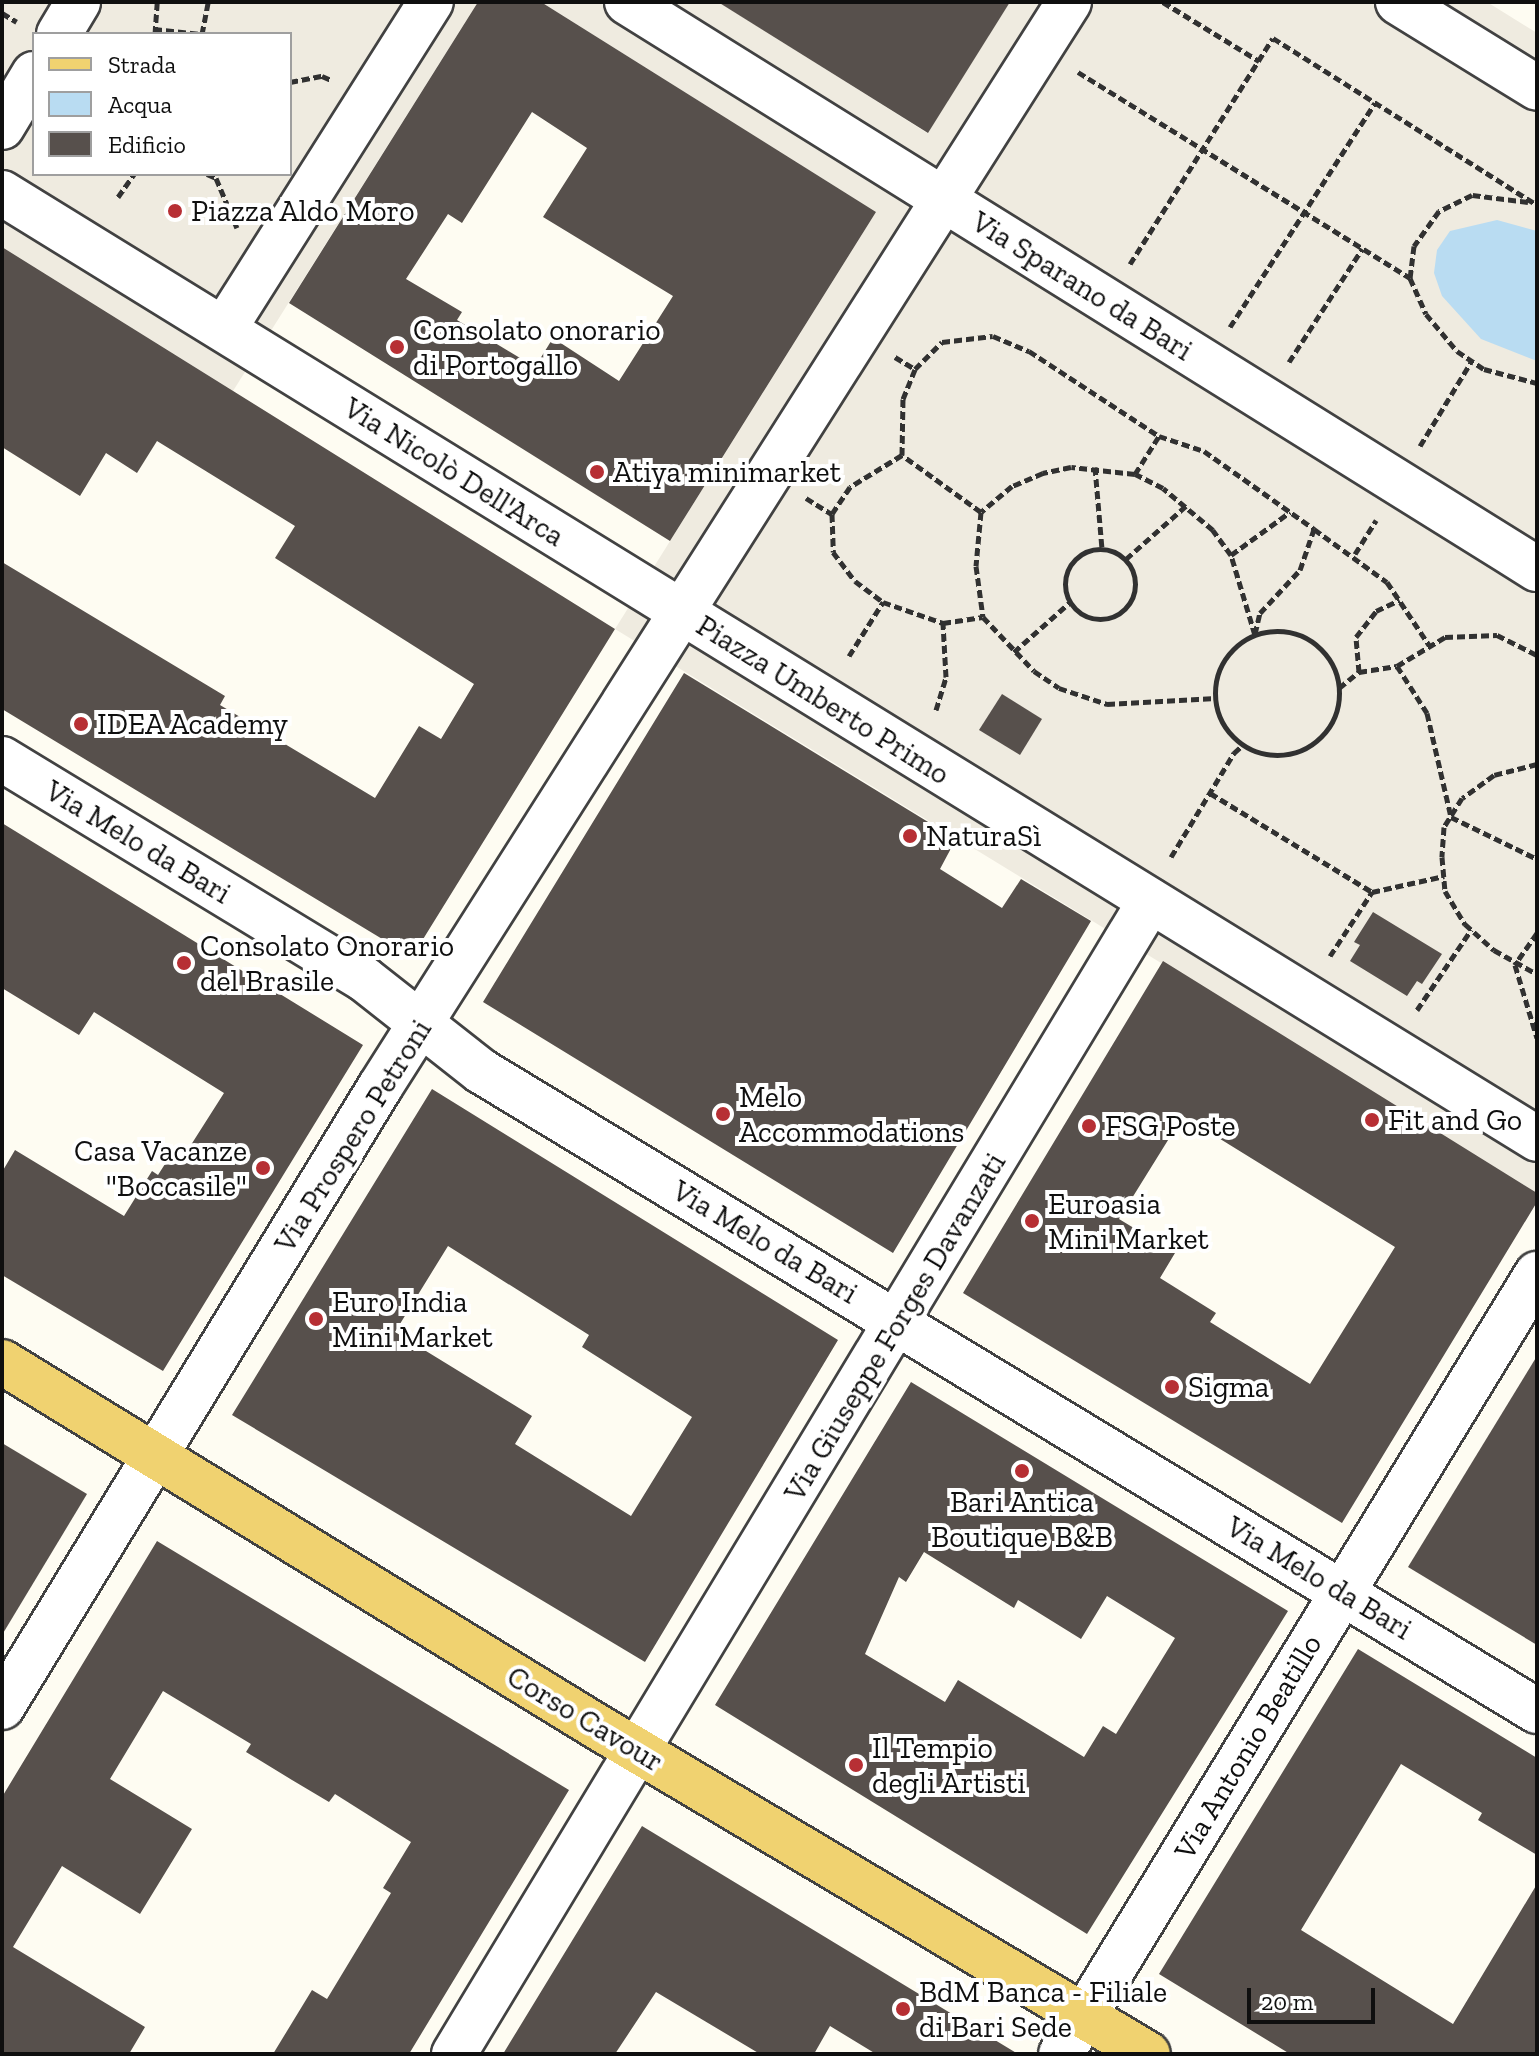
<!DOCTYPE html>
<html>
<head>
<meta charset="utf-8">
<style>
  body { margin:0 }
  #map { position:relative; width:1539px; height:2056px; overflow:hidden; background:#fefcf2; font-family:"Zilla Slab",serif }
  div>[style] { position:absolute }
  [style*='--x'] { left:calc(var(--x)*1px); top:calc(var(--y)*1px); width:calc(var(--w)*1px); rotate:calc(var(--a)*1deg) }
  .plaza>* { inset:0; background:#efebe0 }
  .water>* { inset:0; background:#b9dcf2 }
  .building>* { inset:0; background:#57504c }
  .path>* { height:5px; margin-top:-2.5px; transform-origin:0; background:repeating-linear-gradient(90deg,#313131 0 8px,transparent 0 12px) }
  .path>.ring { margin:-2.5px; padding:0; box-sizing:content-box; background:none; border:5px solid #313131; border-radius:50% }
  .roads { filter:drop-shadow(2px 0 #424242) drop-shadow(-2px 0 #424242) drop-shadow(0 2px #424242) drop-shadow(0 -2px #424242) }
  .minor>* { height:44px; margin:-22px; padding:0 22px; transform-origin:22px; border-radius:22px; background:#fff }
  .major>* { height:44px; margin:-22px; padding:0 22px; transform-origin:22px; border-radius:22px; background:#f0d270 }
  .dots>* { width:22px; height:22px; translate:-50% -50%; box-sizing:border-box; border:4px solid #fff; border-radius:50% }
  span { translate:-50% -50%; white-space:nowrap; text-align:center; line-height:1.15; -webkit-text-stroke:8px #fff; paint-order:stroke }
  .poi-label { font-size:30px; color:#0f0f0f }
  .left { translate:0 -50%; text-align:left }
  .right { translate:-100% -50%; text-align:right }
  .street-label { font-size:30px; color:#0f0f0f }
  .frame { position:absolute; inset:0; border:4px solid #0f0f0f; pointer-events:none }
  .legend { position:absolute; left:32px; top:32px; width:260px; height:144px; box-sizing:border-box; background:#fff; border:2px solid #9f9f9f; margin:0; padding:10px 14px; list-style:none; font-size:24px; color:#0f0f0f }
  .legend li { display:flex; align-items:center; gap:16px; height:40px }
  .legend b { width:40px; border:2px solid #9f9f9f }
  .scale { position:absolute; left:1247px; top:1988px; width:128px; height:36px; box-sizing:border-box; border:4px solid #0f0f0f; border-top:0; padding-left:10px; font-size:24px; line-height:28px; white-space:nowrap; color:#0f0f0f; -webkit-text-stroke:6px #fff; paint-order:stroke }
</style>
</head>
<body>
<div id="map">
  <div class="plaza">
    <div style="clip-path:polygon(evenodd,2px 2px,478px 2px,233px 391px,2px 247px,2px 2px,34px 34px,290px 34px,290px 174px,34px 174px,34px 34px)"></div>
    <div style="clip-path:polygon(541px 2px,719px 2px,927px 133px,1010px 2px,1487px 2px,1537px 33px,1537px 1193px,615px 629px,876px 212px)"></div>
  </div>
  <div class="water">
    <div style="clip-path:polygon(1497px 220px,1537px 231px,1537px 361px,1481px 339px,1442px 296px,1434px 273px,1437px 250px,1450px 231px)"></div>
  </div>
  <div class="building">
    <div style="clip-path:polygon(evenodd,478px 2px,541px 2px,876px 212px,670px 541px,289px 303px,478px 2px,532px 112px,587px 148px,543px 217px,673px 296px,619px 381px,553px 338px,535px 367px,457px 320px,462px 312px,406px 279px,448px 214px,462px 223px,532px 112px)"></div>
    <div style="clip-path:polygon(718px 2px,1010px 2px,928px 133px)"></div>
    <div style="clip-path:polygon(2px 247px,615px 629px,412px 957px,2px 709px,2px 562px,225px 696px,220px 705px,375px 798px,419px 726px,441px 739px,474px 684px,275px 558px,295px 526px,157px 441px,137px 473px,106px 453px,80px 496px,2px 447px)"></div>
    <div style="clip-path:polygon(684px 673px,956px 839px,940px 869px,1002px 908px,1021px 879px,1091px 921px,893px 1253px,483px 1002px)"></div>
    <div style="clip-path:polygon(1002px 694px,1042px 719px,1020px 755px,979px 730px)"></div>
    <div style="clip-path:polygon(2px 823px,363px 1045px,163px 1371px,2px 1275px,2px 1172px,15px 1150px,124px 1216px,152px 1171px,158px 1175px,172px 1153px,182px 1159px,224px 1093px,94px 1012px,79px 1035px,2px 988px)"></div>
    <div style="clip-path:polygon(1373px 912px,1442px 954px,1422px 984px,1417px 981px,1407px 996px,1350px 961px,1360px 945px,1354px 942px)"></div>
    <div style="clip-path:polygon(evenodd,1163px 961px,1537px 1193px,1537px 1202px,1342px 1523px,963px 1293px,1163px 961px,1183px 1116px,1395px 1247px,1310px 1384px,1210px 1322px,1216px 1313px,1160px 1278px,1175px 1253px,1119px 1219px,1183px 1116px)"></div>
    <div style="clip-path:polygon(evenodd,432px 1089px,838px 1340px,645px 1662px,232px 1415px,432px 1089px,448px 1246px,589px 1335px,582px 1347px,692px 1417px,631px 1516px,515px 1444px,532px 1416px,395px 1332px,448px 1246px)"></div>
    <div style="clip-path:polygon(1537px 1356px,1537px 1645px,1408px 1567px)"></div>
    <div style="clip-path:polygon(evenodd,911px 1382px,1288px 1611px,1087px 1934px,715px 1705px,911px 1382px,924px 1552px,1014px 1608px,1018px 1600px,1081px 1639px,1107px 1596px,1175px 1638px,1116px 1734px,1103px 1726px,1084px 1757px,958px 1680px,945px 1702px,865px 1654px,899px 1577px,906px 1582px,924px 1552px)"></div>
    <div style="clip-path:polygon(2px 1443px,87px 1494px,2px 1635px)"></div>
    <div style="clip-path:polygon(157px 1541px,569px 1790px,409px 2054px,273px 2054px,312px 1990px,327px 1999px,391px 1893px,383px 1888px,411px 1842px,335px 1794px,329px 1802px,292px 1780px,246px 1752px,251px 1744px,163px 1691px,110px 1779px,192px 1829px,140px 1914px,62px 1866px,13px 1947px,145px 2027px,129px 2054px,2px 2054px,2px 1797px)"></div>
    <div style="clip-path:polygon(1358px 1649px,1537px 1758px,1537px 1855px,1478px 1820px,1482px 1813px,1401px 1764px,1301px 1930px,1453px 2024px,1537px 1884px,1537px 2054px,1290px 2054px,1159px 1974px)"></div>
    <div style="clip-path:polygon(642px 1826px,731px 1880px,1018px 2054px,876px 2054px,830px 2026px,814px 2054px,760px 2054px,656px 1992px,615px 2054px,503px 2054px)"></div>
  </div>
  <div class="path">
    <div style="--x:1163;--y:2;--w:113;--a:31.6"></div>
    <div style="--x:2;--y:13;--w:17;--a:31"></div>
    <div style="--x:154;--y:29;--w:47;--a:6.1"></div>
    <div style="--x:155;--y:34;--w:32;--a:-86"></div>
    <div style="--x:202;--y:34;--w:33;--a:-79"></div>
    <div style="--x:1078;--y:72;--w:391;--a:31.8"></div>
    <div style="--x:290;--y:82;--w:33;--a:-11"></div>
    <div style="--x:322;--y:76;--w:10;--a:24"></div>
    <div style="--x:207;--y:174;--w:10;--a:24"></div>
    <div style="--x:216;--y:178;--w:54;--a:67.2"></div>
    <div style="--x:118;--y:197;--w:28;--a:-55"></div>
    <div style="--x:1528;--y:202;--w:56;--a:-172.9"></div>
    <div style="--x:1472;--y:195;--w:37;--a:154"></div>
    <div style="--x:1439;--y:211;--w:43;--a:125.5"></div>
    <div style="--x:1414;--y:246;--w:32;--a:97"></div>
    <div style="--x:1410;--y:278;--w:39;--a:66"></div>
    <div style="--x:1426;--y:314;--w:48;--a:50"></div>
    <div style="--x:1457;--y:351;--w:32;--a:34"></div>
    <div style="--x:1484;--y:369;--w:55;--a:14.8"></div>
    <div style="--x:1130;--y:264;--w:267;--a:-57.7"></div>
    <div style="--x:1273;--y:38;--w:312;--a:32.3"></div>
    <div style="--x:1230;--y:327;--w:267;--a:-57.1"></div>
    <div style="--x:895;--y:357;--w:23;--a:31"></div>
    <div style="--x:1289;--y:362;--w:135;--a:-57.1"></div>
    <div style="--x:1420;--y:446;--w:98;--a:-58.7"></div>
    <div style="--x:902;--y:455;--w:61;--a:148.4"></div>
    <div style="--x:850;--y:487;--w:32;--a:124"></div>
    <div style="--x:832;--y:514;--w:38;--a:88"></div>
    <div style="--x:833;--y:552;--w:36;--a:53"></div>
    <div style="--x:855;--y:581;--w:35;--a:37"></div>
    <div style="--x:883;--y:602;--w:64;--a:19.3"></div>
    <div style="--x:1095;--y:467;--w:82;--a:85.1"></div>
    <div style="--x:1135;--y:474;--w:45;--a:-57.7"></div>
    <div style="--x:806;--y:498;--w:31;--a:32"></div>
    <div style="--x:981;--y:512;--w:54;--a:95.3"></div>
    <div style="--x:976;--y:566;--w:51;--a:82.2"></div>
    <div style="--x:983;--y:617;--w:74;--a:46.6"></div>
    <div style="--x:1034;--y:671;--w:30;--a:34"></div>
    <div style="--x:1059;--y:688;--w:51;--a:18.4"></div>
    <div style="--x:1107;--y:704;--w:109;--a:-3.2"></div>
    <div class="ring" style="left:1065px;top:549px;width:65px;height:65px"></div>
    <div style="--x:1355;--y:554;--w:40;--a:-58"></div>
    <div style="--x:1231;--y:555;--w:73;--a:-36.1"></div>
    <div style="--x:1126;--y:559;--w:80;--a:-41.5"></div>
    <div class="ring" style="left:1215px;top:631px;width:119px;height:119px"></div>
    <div style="--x:1255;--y:634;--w:22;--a:-77"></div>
    <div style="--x:1260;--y:613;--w:59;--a:-47.1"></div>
    <div style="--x:1300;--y:570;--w:43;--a:-71.1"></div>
    <div style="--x:1314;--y:529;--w:90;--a:36"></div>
    <div style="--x:1387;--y:582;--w:76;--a:56.3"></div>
    <div style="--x:1255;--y:635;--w:84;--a:-106.7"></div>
    <div style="--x:1231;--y:555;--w:31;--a:-126"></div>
    <div style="--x:1213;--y:530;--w:65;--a:-140"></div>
    <div style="--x:1163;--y:488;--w:31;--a:-153"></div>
    <div style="--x:1135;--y:474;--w:64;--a:-173.8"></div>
    <div style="--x:1071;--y:467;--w:29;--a:168"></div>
    <div style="--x:1043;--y:473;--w:34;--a:157"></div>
    <div style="--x:1012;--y:486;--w:40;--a:140"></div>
    <div style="--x:981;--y:512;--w:97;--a:-144.2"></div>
    <div style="--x:902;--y:455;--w:56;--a:-89"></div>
    <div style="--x:903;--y:399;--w:32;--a:-68"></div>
    <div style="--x:915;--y:369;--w:38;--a:-45"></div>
    <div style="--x:942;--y:342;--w:51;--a:-6.7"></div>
    <div style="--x:993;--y:336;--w:39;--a:23"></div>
    <div style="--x:1029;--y:351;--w:155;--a:33.2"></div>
    <div style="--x:1159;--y:436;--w:47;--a:18.4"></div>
    <div style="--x:1204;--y:451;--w:135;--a:35.3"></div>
    <div style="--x:1014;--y:652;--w:74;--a:-41.7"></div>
    <div style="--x:849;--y:656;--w:64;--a:-57.8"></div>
    <div style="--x:1397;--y:666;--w:56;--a:57.4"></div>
    <div style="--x:1427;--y:713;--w:107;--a:77"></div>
    <div style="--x:1451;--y:817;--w:96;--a:26"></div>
    <div style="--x:1359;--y:672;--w:35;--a:-95"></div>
    <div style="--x:1356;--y:637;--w:33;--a:-52"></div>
    <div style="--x:1376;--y:611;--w:26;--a:-25"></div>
    <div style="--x:1339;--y:688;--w:26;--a:-39"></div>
    <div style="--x:1359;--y:672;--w:38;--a:-9"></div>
    <div style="--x:1397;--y:666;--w:56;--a:-31.1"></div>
    <div style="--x:1445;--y:637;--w:52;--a:-2.2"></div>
    <div style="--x:1497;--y:635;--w:45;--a:26.6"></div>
    <div style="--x:936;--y:710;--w:34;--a:-73"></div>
    <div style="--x:946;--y:677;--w:54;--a:-93.2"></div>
    <div style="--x:943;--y:623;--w:40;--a:-8.5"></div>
    <div style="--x:1537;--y:764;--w:44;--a:165.7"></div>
    <div style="--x:1494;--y:775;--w:39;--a:144"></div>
    <div style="--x:1462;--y:798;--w:34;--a:122"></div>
    <div style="--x:1444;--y:827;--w:30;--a:94"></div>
    <div style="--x:1442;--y:857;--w:34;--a:85"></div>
    <div style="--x:1445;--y:891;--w:39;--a:59"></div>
    <div style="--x:1465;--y:924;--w:39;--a:42"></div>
    <div style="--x:1494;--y:950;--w:49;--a:29.2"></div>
    <div style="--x:1210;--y:793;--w:190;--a:31.4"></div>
    <div style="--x:1171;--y:857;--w:122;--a:-58.8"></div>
    <div style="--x:1234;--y:753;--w:12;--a:-42"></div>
    <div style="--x:1537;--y:933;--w:39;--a:125"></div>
    <div style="--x:1515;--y:965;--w:76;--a:73.2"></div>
    <div style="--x:1330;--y:956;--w:77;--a:-56.7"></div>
    <div style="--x:1372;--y:892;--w:74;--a:-12.5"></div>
    <div style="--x:1417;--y:1010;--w:97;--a:-56"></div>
  </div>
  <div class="roads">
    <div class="minor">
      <div style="--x:627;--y:2;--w:1072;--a:31.93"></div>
      <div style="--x:1398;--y:2;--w:163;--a:31.7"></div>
      <div style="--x:59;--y:34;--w:37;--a:-59"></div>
      <div style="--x:2;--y:127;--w:62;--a:-58.9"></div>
      <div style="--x:2;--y:193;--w:1803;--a:31.64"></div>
      <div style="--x:224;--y:329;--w:387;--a:-57.7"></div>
      <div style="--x:2;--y:759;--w:424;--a:31.3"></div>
      <div style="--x:364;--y:979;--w:149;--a:38.2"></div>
      <div style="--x:481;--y:1071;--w:1235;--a:31.22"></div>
      <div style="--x:2;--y:1707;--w:726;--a:-58.63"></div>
      <div style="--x:380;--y:1087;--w:1285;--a:-57.58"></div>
      <div style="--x:454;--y:2054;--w:1347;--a:-58.88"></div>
      <div style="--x:1061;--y:2054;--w:914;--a:-58.61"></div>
    </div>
    <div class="major">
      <div style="--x:2;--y:1362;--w:702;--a:31.5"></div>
      <div style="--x:601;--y:1729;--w:636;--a:30.72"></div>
    </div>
  </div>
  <div class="dots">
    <div style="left:175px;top:211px;background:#b72f34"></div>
    <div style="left:397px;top:347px;background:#b72f34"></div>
    <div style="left:597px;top:472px;background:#b72f34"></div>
    <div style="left:81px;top:724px;background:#b72f34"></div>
    <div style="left:910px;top:836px;background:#b72f34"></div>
    <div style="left:184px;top:963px;background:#b72f34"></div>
    <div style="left:723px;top:1114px;background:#b72f34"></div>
    <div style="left:1372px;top:1120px;background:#b72f34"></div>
    <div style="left:1089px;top:1126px;background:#b72f34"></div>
    <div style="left:263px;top:1168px;background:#b72f34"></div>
    <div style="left:1032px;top:1221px;background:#b72f34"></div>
    <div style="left:316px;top:1319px;background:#b72f34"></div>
    <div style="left:1172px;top:1387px;background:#b72f34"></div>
    <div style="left:1022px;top:1471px;background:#b72f34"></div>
    <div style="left:856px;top:1765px;background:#b72f34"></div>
    <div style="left:903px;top:2009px;background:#b72f34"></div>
  </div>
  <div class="poi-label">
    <span class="left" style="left:191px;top:211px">Piazza Aldo Moro</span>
    <span class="left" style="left:413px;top:347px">Consolato onorario<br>di Portogallo</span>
    <span class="left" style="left:613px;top:472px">Atiya minimarket</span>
    <span class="left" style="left:97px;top:724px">IDEA Academy</span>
    <span class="left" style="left:926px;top:836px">NaturaSì</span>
    <span class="left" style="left:200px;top:963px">Consolato Onorario<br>del Brasile</span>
    <span class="left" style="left:739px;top:1114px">Melo<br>Accommodations</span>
    <span class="left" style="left:1388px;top:1120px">Fit and Go</span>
    <span class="left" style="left:1105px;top:1126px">FSG Poste</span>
    <span class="right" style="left:247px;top:1168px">Casa Vacanze<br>"Boccasile"</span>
    <span class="left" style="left:1048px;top:1221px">Euroasia<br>Mini Market</span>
    <span class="left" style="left:332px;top:1319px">Euro India<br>Mini Market</span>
    <span class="left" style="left:1188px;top:1387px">Sigma</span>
    <span style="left:1022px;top:1519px">Bari Antica<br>Boutique B&amp;B</span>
    <span class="left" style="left:872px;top:1765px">Il Tempio<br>degli Artisti</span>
    <span class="left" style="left:919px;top:2009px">BdM Banca - Filiale<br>di Bari Sede</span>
  </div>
  <div class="street-label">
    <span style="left:1082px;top:286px;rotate:32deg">Via Sparano da Bari</span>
    <span style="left:454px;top:472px;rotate:32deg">Via Nicolò Dell'Arca</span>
    <span style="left:823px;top:700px;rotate:32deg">Piazza Umberto Primo</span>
    <span style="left:138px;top:842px;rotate:31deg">Via Melo da Bari</span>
    <span style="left:353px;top:1136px;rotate:-58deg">Via Prospero Petroni</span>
    <span style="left:765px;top:1242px;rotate:31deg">Via Melo da Bari</span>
    <span style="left:895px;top:1327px;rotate:-59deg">Via Giuseppe Forges Davanzati</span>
    <span style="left:1319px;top:1578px;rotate:31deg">Via Melo da Bari</span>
    <span style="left:585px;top:1719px;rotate:31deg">Corso Cavour</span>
    <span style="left:1248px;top:1747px;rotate:-59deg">Via Antonio Beatillo</span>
  </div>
  <div class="frame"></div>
  <ul class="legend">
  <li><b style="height:10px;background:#f0d270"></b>Strada</li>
  <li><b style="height:22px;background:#b9dcf2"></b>Acqua</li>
  <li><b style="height:22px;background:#57504c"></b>Edificio</li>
  </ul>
  <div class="scale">20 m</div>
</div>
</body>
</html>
